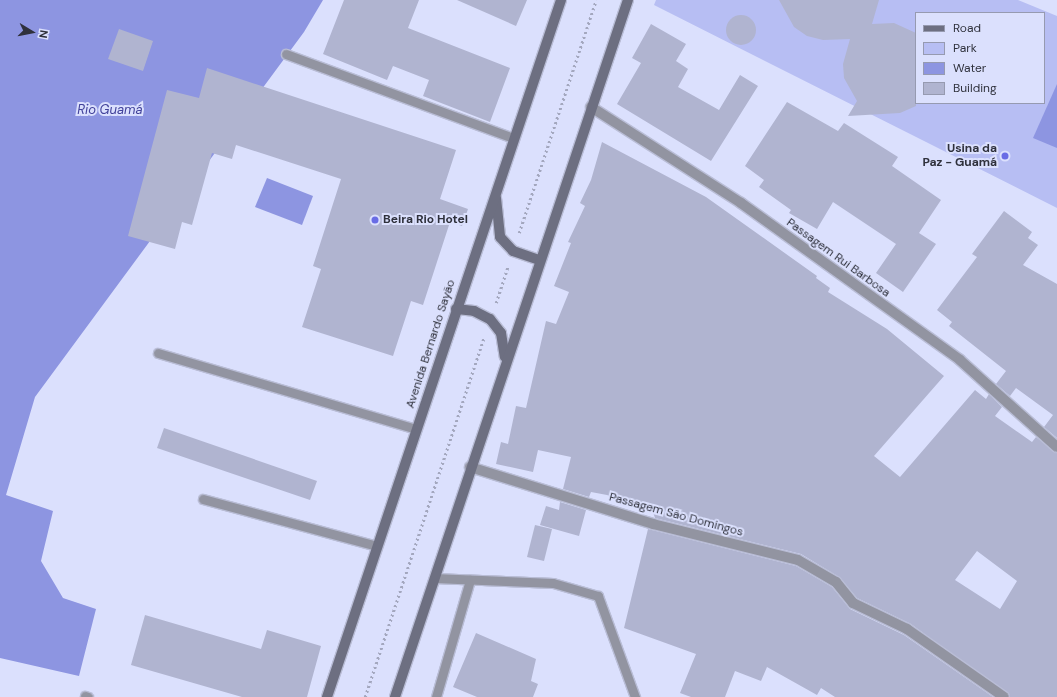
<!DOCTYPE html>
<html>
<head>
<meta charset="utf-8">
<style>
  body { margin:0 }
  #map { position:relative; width:1057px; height:697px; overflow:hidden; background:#dbe0fd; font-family:"DM Sans",sans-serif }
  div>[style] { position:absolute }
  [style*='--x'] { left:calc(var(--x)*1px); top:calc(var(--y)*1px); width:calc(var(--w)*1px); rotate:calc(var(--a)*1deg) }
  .green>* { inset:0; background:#b7bef3 }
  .water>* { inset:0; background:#8d95e1 }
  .building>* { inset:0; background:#b0b4d0 }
  .round { border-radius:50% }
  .path>* { height:2.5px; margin-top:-1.25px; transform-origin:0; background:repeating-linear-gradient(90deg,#a3a7be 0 2px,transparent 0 5px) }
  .roads { filter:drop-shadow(1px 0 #b9bdd6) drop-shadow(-1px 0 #b9bdd6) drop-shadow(0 1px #b9bdd6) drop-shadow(0 -1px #b9bdd6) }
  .lane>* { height:9px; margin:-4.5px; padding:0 4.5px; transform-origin:4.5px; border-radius:4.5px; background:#9294a1 }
  .street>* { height:10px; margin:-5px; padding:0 5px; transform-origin:5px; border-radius:5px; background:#9294a1 }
  .secondary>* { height:10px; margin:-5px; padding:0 5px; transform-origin:5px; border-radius:5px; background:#6d6f81 }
  .dots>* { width:11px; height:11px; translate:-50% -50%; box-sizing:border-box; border:2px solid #dbe0fd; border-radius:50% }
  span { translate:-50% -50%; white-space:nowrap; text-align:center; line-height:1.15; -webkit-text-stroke:4px #dbe0fd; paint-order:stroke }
  .poi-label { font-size:12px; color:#2f313c; font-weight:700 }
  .right { translate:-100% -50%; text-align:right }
  .left { translate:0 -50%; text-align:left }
  .street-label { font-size:12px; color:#2f313c }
  .water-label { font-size:13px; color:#41419a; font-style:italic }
  .legend { position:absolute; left:915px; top:12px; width:130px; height:92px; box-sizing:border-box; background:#dbe0fd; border:1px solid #969ab0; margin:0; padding:5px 7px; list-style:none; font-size:12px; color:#2f313c }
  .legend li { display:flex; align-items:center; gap:8px; height:20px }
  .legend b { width:20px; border:1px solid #969ab0 }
  .north { position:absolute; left:12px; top:12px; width:40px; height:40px; -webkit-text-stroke:3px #dbe0fd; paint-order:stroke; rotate:100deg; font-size:11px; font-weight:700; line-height:16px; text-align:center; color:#2f313c }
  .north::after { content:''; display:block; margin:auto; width:14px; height:18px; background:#2f313c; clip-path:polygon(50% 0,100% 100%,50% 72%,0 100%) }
</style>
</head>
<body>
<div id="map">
  <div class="green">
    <div style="clip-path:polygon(evenodd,656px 0,1018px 0,1057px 16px,1057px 208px,654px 5px,656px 0,916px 13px,1044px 13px,1044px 103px,916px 103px,916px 13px)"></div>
  </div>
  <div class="water">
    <div style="clip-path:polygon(0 0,323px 0,304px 32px,35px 397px,6px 495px,53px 511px,41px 561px,63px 598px,96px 609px,79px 676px,0 658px)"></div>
    <div style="clip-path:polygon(1057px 84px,1057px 148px,1033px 138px)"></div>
    <div style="clip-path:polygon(267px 178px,313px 196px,302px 225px,255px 207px)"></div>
  </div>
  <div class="building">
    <div style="clip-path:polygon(344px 0,419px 0,408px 28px,510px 68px,490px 122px,423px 96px,429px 80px,393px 66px,387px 80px,323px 54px)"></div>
    <div style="clip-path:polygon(457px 0,527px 0,516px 26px)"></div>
    <div style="clip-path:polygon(779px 0,879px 0,872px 24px,894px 23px,916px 33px,916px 106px,900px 113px,848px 116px,857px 101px,844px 78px,843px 64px,850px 39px,823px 40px,807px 36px,794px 27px)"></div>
    <div class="round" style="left:726px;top:15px;width:30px;height:30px"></div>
    <div style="clip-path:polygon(651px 24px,686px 44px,676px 61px,688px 69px,678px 87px,719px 110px,740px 75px,758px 86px,711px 161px,617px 104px,641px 63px,632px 58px)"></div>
    <div style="clip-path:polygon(119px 29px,153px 41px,143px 71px,108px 59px)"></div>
    <div style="clip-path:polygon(207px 68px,456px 150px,440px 199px,468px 209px,462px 226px,450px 222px,423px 305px,411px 301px,393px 356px,302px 327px,321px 269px,313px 266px,341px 179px,236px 145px,232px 159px,212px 153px,192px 225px,182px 222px,175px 249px,128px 236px,167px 90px,199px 98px)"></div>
    <div style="clip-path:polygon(787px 102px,838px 131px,844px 123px,898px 157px,892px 166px,941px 200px,919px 233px,936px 244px,903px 292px,876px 273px,896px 244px,833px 202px,817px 229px,789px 213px,791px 210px,759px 187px,764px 180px,745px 166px)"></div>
    <div style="clip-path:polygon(evenodd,602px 142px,706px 197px,817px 276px,816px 278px,830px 288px,828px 292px,887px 329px,944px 376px,874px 456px,900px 477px,975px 390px,986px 399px,989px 394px,1002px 407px,995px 416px,1032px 442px,1036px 437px,1057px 453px,1057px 697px,1010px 697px,911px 624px,857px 598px,839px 577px,801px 554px,655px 518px,653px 512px,607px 495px,591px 492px,589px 497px,563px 489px,571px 457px,538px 450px,533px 472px,496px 464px,501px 442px,508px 444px,516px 406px,526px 408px,546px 321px,556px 324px,569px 292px,554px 286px,571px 243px,568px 242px,585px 206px,580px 203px,591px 180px,602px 142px,977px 551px,1017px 581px,1000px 609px,955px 580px,977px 551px)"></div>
    <div style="clip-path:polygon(1004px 211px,1032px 232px,1028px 238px,1038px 245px,1023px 265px,1057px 284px,1057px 438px,1044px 427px,1053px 415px,1016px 388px,1010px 396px,996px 384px,1006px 371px,949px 326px,952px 322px,937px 310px,977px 257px,972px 254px)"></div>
    <div style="clip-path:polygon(164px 428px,317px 481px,310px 500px,157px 448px)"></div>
    <div style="clip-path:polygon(560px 502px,586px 510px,579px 536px,540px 525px,546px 506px,559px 510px)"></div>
    <div style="clip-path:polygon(535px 525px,552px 529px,544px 561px,527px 557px)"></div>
    <div style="clip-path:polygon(648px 529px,796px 566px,832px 587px,850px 609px,904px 635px,993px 697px,835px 697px,821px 688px,817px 695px,767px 667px,761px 681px,735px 671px,725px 697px,691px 697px,680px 693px,696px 654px,624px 628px)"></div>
    <div style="clip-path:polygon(145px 615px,261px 649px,267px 630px,321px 646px,307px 697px,242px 697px,131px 665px)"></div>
    <div style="clip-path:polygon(476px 633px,536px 659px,531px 681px,538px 684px,533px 697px,477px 697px,453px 687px)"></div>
  </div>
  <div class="path">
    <div style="--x:519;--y:233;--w:245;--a:-71.7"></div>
    <div style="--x:496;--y:303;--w:39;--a:-72"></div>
    <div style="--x:365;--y:697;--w:378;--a:-71.7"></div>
  </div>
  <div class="roads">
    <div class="lane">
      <div style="--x:286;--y:54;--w:242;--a:20.3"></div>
      <div style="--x:158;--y:353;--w:269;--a:16.4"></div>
      <div style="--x:203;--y:499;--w:180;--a:15.1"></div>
      <div style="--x:434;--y:578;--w:119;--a:2.4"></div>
      <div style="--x:553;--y:583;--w:47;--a:16.1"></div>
      <div style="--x:598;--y:596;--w:108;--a:69.9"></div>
      <div style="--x:85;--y:696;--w:3;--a:18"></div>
      <div style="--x:436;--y:697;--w:122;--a:-73.8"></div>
    </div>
    <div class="street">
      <div style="--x:591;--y:107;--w:178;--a:32.6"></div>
      <div style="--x:741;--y:203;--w:269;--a:35.6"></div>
      <div style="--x:960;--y:360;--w:130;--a:41.9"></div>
      <div style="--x:470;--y:467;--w:192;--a:17.3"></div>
      <div style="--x:653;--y:524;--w:149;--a:13.9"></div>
      <div style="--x:798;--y:560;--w:44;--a:30.1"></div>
      <div style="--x:836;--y:582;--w:27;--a:51"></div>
      <div style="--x:853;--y:603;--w:60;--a:25.7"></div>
      <div style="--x:907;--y:629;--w:118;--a:35"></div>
    </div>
    <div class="secondary">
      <div style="--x:496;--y:198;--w:39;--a:84"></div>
      <div style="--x:500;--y:237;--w:19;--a:47"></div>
      <div style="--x:513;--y:251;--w:28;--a:19"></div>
      <div style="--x:456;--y:309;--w:18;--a:6"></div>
      <div style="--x:474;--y:311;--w:18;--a:27"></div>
      <div style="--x:490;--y:319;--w:18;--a:52"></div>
      <div style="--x:501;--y:333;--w:24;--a:81"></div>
      <div style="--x:327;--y:697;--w:735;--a:-71.44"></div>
      <div style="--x:395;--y:697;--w:735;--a:-71.52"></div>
    </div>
  </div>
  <div class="dots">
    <div style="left:1005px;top:156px;background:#696ce5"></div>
    <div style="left:375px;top:220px;background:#696ce5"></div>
  </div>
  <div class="poi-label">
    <span class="right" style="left:997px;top:156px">Usina da<br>Paz - Guamá</span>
    <span class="left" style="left:383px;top:220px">Beira Rio Hotel</span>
  </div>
  <div class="street-label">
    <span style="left:838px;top:258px;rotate:36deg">Passagem Rui Barbosa</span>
    <span style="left:431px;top:344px;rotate:-72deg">Avenida Bernardo Sayão</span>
    <span style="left:676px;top:515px;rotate:15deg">Passagem São Domingos</span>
  </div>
  <div class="water-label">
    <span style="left:110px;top:110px">Rio Guamá</span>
  </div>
  <ul class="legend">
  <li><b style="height:5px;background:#6d6f81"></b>Road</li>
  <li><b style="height:11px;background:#b7bef3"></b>Park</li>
  <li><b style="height:11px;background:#8d95e1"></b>Water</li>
  <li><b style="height:11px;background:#b0b4d0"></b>Building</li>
  </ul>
  <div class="north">N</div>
</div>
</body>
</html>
